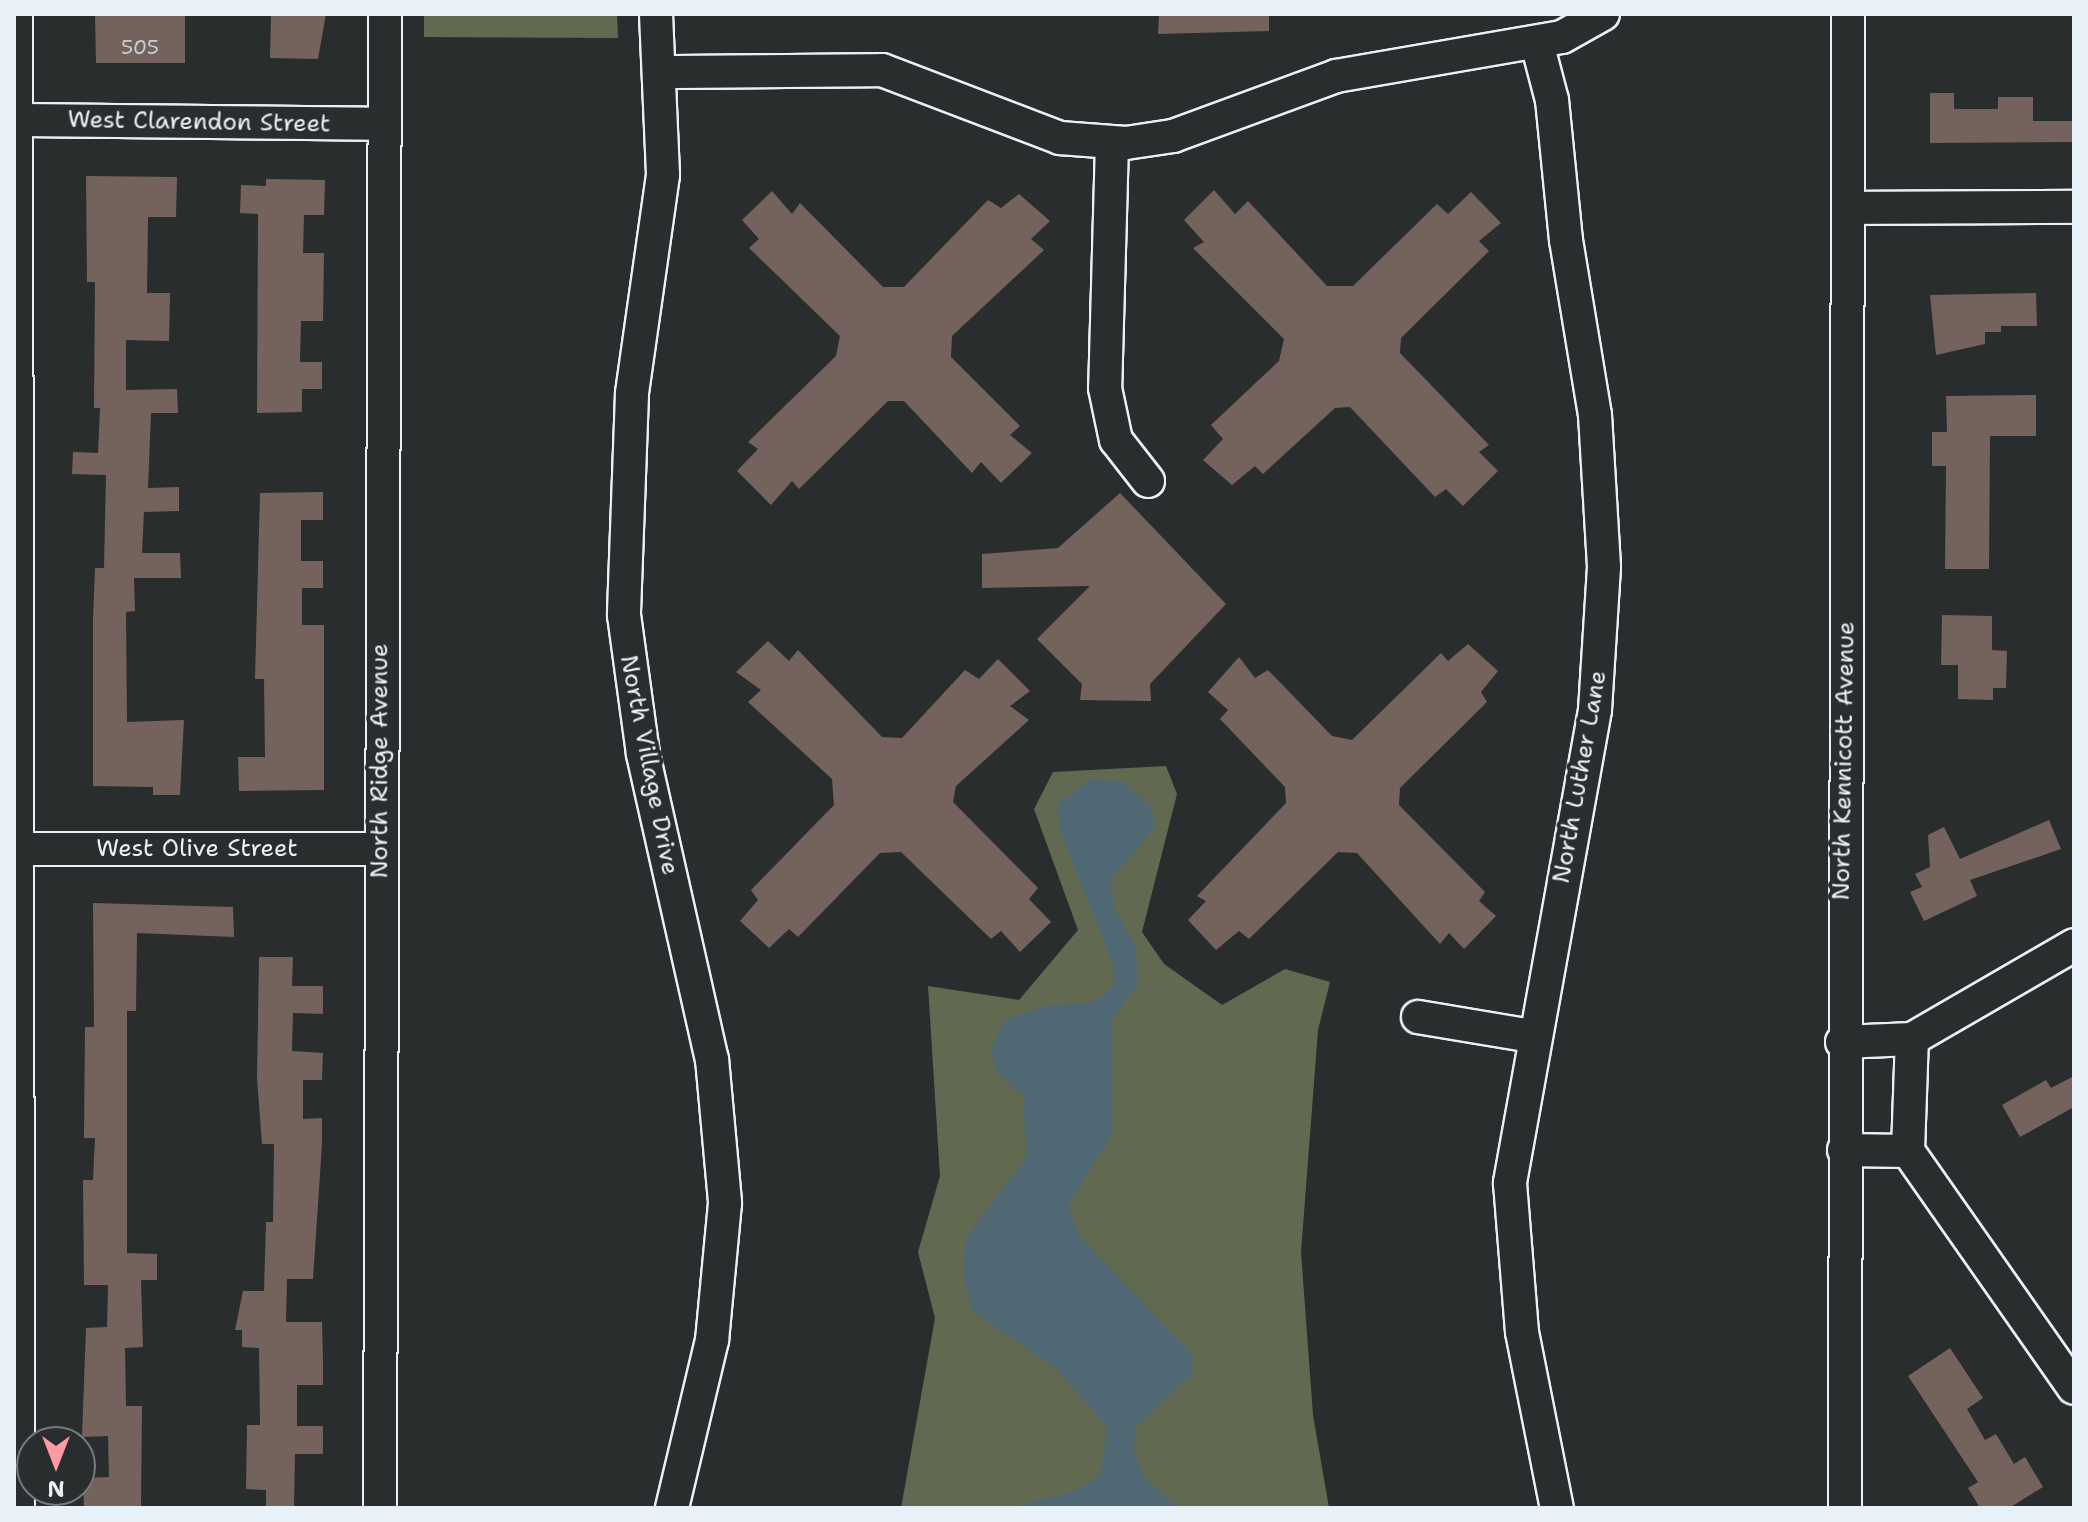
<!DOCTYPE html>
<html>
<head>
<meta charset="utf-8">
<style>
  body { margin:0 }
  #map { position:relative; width:2088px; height:1522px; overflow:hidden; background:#2a2d2e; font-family:"Shantell Sans",sans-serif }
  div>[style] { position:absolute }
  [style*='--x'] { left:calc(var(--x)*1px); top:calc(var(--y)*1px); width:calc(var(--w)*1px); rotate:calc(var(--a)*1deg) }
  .green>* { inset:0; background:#616a51 }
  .water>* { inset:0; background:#506774 }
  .building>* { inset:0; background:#74635c }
  .roads { filter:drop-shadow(2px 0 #e8f1f8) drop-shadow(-2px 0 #e8f1f8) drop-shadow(0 2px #e8f1f8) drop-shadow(0 -2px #e8f1f8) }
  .minor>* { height:32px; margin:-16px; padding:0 16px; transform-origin:16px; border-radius:16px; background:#2a2d2e }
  span { translate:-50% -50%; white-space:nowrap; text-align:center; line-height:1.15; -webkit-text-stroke:8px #2a2d2e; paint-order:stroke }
  .number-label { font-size:20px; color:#cbced1 }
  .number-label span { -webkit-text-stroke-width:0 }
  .street-label { font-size:24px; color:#e8f1f8 }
  .frame { position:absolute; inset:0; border:16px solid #e8f1f8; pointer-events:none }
  .north { position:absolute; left:16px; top:1426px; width:80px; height:80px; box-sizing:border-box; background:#2a2d2e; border:2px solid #767b7f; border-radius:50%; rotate:180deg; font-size:22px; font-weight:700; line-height:32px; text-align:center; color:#e8f1f8 }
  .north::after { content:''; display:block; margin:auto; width:28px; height:36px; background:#ff9aa2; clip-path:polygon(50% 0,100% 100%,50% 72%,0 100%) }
</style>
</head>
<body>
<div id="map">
  <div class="green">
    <div style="clip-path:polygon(424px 14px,617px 14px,618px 38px,424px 37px)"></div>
    <div style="clip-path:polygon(1166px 766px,1177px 794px,1142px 932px,1164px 964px,1222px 1005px,1285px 969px,1330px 982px,1318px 1030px,1301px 1252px,1313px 1415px,1329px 1508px,901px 1508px,935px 1318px,918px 1252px,940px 1176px,928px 986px,1019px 1000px,1078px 930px,1034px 809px,1053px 772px)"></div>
  </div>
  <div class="water">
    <div style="clip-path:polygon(1092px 779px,1125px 782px,1151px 807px,1155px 827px,1110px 881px,1115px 910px,1135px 945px,1138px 984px,1111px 1020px,1112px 1134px,1068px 1205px,1079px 1236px,1193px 1355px,1191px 1376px,1135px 1427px,1134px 1452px,1145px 1479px,1179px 1508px,1010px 1508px,1077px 1490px,1101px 1473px,1107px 1427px,1056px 1368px,973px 1312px,963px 1278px,965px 1239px,1026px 1158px,1023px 1095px,996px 1071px,990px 1051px,1005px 1020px,1046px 1006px,1094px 1002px,1113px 986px,1113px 964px,1059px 828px,1058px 804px)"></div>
  </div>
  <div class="building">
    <div style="clip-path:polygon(95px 14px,185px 14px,185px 63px,96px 63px)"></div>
    <div style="clip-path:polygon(271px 14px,326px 14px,318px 59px,270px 58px)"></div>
    <div style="clip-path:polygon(1159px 14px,1269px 14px,1269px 31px,1158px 34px)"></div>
    <div style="clip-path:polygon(1930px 93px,1954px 93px,1954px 109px,1998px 109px,1998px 97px,2033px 97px,2033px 121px,2074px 121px,2074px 142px,1930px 143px)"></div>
    <div style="clip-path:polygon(86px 176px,177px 177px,176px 217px,148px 217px,147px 293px,170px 293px,169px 341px,126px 340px,126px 390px,177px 389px,178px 413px,151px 413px,148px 488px,179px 487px,179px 511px,144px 512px,142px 553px,180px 553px,181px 578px,134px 578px,135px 611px,126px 612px,127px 722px,184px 720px,180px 795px,153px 795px,153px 787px,93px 786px,93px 619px,95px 568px,104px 568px,106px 475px,72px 474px,73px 452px,98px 453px,100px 408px,94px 408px,95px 282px,87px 282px)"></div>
    <div style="clip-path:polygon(266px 179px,325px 180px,324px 215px,304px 215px,303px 253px,324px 253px,323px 321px,301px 321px,300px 362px,322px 362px,322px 389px,302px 389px,302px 412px,257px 413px,258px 214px,240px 213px,241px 185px,266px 186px)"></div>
    <div style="clip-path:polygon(1214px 190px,1235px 214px,1248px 201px,1327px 286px,1353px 286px,1437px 204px,1448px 214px,1471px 192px,1501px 223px,1479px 241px,1489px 251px,1401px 338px,1400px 353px,1489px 445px,1479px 452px,1498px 471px,1463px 506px,1446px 489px,1435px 497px,1350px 407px,1335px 408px,1263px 474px,1255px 466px,1232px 485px,1203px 460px,1223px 439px,1211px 425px,1279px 361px,1284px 339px,1193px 248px,1204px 242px,1184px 220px)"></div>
    <div style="clip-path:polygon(772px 191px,792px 214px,800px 203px,883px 287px,904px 287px,988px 200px,1001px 208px,1019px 194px,1050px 221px,1031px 239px,1044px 250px,952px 336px,951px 357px,1020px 426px,1010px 435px,1032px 453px,1001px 483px,981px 462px,972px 473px,904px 401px,888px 401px,799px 489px,792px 481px,771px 505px,737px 471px,758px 449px,748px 442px,836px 356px,840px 336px,749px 248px,759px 239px,742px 220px)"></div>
    <div style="clip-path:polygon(2036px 293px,2037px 326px,2001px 326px,2001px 332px,1985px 332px,1985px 344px,1936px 355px,1930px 295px)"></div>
    <div style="clip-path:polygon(2036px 395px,2036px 436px,1990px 436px,1989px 569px,1945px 569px,1946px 466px,1932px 466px,1932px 432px,1947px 432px,1946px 396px)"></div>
    <div style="clip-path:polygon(323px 492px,323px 520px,301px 520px,301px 561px,323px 561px,323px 588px,302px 588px,302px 625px,324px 625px,324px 790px,239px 791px,238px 757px,265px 757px,264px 679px,255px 679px,260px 493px)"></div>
    <div style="clip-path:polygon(1120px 493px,1226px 604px,1150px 684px,1151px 701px,1080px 700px,1082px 684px,1037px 639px,1090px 586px,982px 588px,982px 554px,1058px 548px)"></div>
    <div style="clip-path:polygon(1942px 615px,1992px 616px,1992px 650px,2007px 651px,2006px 688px,1993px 688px,1993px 700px,1958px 699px,1958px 665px,1941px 665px)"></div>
    <div style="clip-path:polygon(768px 641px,789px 661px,798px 650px,882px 737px,902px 738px,965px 670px,979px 679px,998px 659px,1030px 691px,1010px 706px,1029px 720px,956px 786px,953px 802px,1038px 888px,1029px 899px,1051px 922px,1020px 952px,1001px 931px,991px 939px,901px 852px,880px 853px,798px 937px,789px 929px,769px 948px,740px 921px,758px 900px,751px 890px,834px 805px,832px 779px,748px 702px,761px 690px,736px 672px)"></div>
    <div style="clip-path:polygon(1468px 644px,1498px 671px,1481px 692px,1487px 702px,1400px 788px,1399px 805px,1485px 892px,1479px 901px,1496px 916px,1464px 949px,1449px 933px,1440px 944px,1357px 853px,1338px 852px,1249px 939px,1239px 931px,1216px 950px,1188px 920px,1206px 901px,1197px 896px,1286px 803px,1285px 787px,1220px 719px,1228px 710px,1208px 692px,1239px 657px,1255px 678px,1268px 670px,1332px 736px,1352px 740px,1441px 653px,1448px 661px)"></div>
    <div style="clip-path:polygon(2049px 820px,2061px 849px,1970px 880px,1977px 896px,1924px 921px,1910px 892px,1922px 887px,1915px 874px,1930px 867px,1928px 835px,1944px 827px,1960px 859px)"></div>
    <div style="clip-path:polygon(93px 903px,233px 907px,234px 937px,137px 933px,136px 1011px,127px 1011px,127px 1253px,157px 1254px,157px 1280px,141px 1280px,143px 1347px,125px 1348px,126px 1406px,142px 1406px,141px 1508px,84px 1508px,83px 1478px,109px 1477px,108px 1436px,82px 1437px,86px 1328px,107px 1327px,108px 1285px,84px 1285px,83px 1180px,93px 1180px,95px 1138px,84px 1138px,85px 1027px,94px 1027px)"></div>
    <div style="clip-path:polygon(259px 957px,293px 957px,292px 986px,323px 986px,323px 1014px,293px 1013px,292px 1051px,323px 1053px,322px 1080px,303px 1080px,303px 1119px,322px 1118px,322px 1144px,313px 1279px,287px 1279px,286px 1322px,322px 1322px,323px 1360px,323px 1385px,297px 1385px,297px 1426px,323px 1426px,323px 1454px,295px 1454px,294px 1508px,266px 1508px,266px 1490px,246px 1489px,247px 1425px,260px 1425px,259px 1348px,242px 1347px,242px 1330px,235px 1330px,243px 1291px,264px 1291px,266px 1222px,273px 1222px,274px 1144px,262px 1144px,257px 1078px)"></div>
    <div style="clip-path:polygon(2074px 1076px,2074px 1107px,2020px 1137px,2002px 1105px,2046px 1080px,2051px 1088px)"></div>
    <div style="clip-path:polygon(1950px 1348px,1983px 1398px,1967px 1409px,1985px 1440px,1996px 1434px,2014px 1464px,2025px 1457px,2043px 1487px,2009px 1508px,1980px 1508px,1968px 1488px,1978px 1482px,1908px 1376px)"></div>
  </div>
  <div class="roads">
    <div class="minor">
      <div style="--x:16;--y:14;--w:1494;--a:89.92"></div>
      <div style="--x:656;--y:14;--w:161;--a:87.5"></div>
      <div style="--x:663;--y:175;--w:221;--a:98.1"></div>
      <div style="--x:632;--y:394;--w:221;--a:92.1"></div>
      <div style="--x:624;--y:615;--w:140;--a:82.2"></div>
      <div style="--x:643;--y:754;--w:313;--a:77.3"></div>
      <div style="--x:712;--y:1059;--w:145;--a:84.8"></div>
      <div style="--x:725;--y:1203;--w:138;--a:95.4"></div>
      <div style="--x:712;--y:1340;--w:173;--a:103.4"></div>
      <div style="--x:1537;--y:43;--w:59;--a:75.3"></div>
      <div style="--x:1552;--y:100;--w:141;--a:84.3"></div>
      <div style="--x:1566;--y:240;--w:177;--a:80.6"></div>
      <div style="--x:1595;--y:415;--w:152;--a:86.6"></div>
      <div style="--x:1604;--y:567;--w:143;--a:93.6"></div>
      <div style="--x:1595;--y:710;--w:481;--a:100.2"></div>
      <div style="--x:1510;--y:1183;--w:149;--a:85.4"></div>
      <div style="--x:1522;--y:1332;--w:179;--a:78.8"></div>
      <div style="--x:664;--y:72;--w:218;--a:-0.5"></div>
      <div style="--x:882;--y:70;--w:191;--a:20.9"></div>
      <div style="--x:1060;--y:138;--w:66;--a:4.3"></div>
      <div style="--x:1126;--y:143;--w:48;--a:-8.5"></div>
      <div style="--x:1173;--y:136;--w:174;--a:-20.2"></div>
      <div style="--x:1336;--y:76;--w:229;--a:-9.8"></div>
      <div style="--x:1562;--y:37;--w:47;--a:-29.3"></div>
      <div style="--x:14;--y:120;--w:370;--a:0.6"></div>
      <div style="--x:1112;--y:143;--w:245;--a:91.6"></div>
      <div style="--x:1105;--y:388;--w:53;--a:78.1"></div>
      <div style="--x:1116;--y:440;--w:52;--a:52"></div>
      <div style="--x:1849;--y:208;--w:225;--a:-0.3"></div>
      <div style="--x:14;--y:849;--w:365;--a:0"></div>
      <div style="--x:1418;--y:1017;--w:116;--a:9.5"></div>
      <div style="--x:1842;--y:1042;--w:70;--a:-2.5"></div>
      <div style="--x:1912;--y:1039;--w:187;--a:-30.1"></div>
      <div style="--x:1844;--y:1150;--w:64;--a:0.9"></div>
      <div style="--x:1908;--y:1151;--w:289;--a:55"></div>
      <div style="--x:1908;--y:1151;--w:112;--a:-88"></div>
      <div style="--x:380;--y:1508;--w:1494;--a:-89.81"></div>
      <div style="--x:1845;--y:1508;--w:1494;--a:-89.88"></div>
    </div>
  </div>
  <div class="number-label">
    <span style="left:140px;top:47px">505</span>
  </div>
  <div class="street-label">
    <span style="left:199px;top:122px;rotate:1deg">West Clarendon Street</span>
    <span style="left:380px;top:761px;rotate:-90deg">North Ridge Avenue</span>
    <span style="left:1844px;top:761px;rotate:-89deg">North Kennicott Avenue</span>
    <span style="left:649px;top:765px;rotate:79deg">North Village Drive</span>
    <span style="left:1580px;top:777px;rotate:-80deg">North Luther Lane</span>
    <span style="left:197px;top:849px">West Olive Street</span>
  </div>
  <div class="frame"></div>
  <div class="north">N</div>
</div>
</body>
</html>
